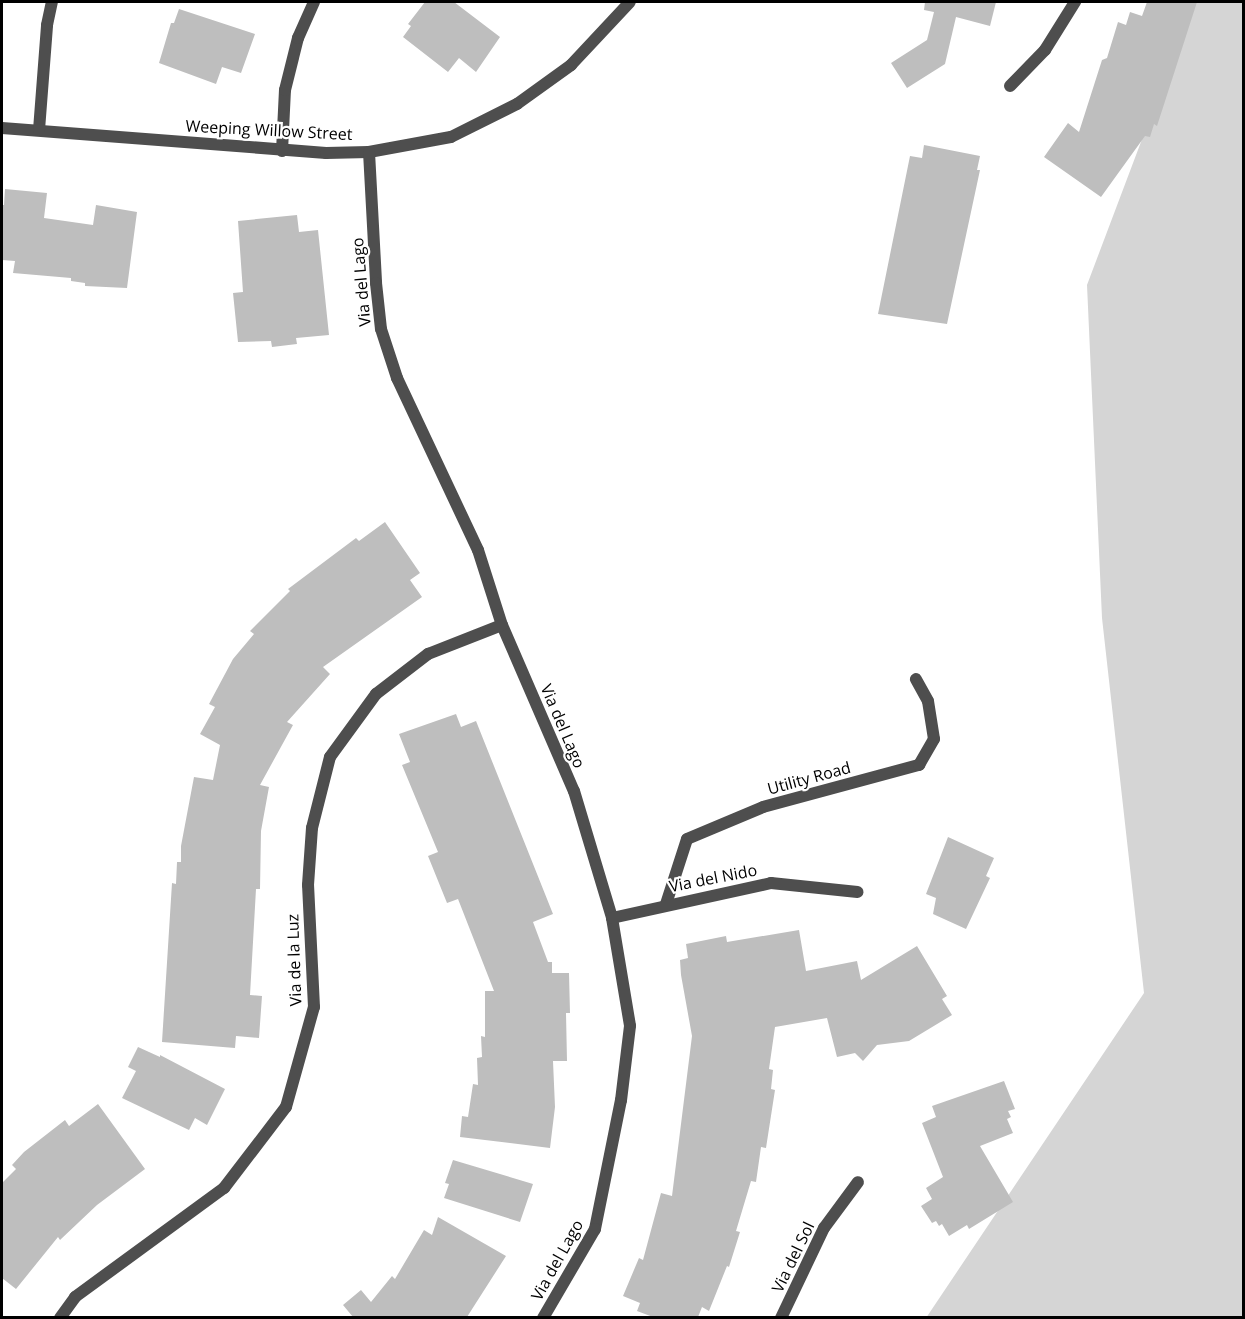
<!DOCTYPE html>
<html>
<head>
<meta charset="utf-8">
<style>
  body { margin:0 }
  #map { position:relative; width:1245px; height:1319px; overflow:hidden; background:#fff; font-family:"Open Sans",sans-serif }
  div>[style] { position:absolute }
  [style*='--x'] { left:calc(var(--x)*1px); top:calc(var(--y)*1px); width:calc(var(--w)*1px); rotate:calc(var(--a)*1deg) }
  .green>* { inset:0; background:#d5d5d5 }
  .building>* { inset:0; background:#bebebe }
  .service>* { height:12px; margin:-6px; padding:0 6px; transform-origin:6px; border-radius:6px; background:#4e4e4e }
  .minor>* { height:12px; margin:-6px; padding:0 6px; transform-origin:6px; border-radius:6px; background:#4e4e4e }
  span { translate:-50% -50%; white-space:nowrap; text-align:center; line-height:1.15; -webkit-text-stroke:4.5px #fff; paint-order:stroke }
  .street-label { font-size:16px; color:#000 }
  .frame { position:absolute; inset:0; border:3px solid #000; pointer-events:none }
</style>
</head>
<body>
<div id="map">
  <div class="green">
    <div style="clip-path:polygon(1188px 2px,1243px 2px,1243px 1317px,926px 1318px,1144px 993px,1102px 618px,1087px 285px,1150px 118px)"></div>
  </div>
  <div class="building">
    <div style="clip-path:polygon(425px 2px,454px 2px,500px 37px,476px 72px,459px 58px,448px 72px,403px 37px,411px 26px,408px 24px)"></div>
    <div style="clip-path:polygon(925px 2px,996px 2px,990px 26px,956px 17px,945px 64px,907px 88px,891px 63px,927px 40px,934px 12px,924px 10px)"></div>
    <div style="clip-path:polygon(1147px 2px,1197px 2px,1157px 126px,1154px 124px,1150px 137px,1145px 136px,1101px 197px,1044px 157px,1068px 123px,1079px 132px,1102px 60px,1107px 58px,1118px 22px,1126px 25px,1130px 12px,1142px 16px)"></div>
    <div style="clip-path:polygon(179px 9px,255px 34px,241px 73px,222px 67px,216px 84px,159px 63px,171px 23px,174px 23px)"></div>
    <div style="clip-path:polygon(924px 145px,980px 156px,977px 170px,980px 170px,947px 324px,878px 314px,910px 156px,922px 158px)"></div>
    <div style="clip-path:polygon(5px 189px,47px 193px,44px 218px,93px 225px,96px 205px,137px 212px,127px 288px,85px 286px,85px 283px,71px 281px,71px 278px,13px 273px,15px 261px,2px 260px,2px 205px,4px 205px)"></div>
    <div style="clip-path:polygon(297px 215px,299px 232px,318px 230px,329px 335px,296px 338px,297px 344px,272px 347px,271px 341px,238px 342px,233px 293px,243px 292px,238px 221px)"></div>
    <div style="clip-path:polygon(385px 522px,420px 573px,410px 580px,422px 597px,323px 667px,330px 674px,287px 722px,293px 725px,260px 785px,269px 787px,261px 831px,260px 889px,256px 889px,250px 995px,262px 996px,259px 1038px,236px 1036px,235px 1048px,162px 1042px,172px 883px,176px 884px,177px 862px,181px 862px,181px 846px,194px 777px,213px 780px,220px 745px,200px 734px,215px 707px,209px 704px,233px 659px,254px 634px,250px 631px,290px 591px,288px 589px,356px 538px,359px 541px)"></div>
    <div style="clip-path:polygon(456px 714px,461px 727px,476px 721px,553px 914px,533px 922px,548px 962px,552px 962px,552px 973px,569px 973px,570px 1013px,566px 1013px,567px 1061px,553px 1061px,555px 1107px,550px 1148px,460px 1137px,462px 1116px,468px 1117px,473px 1084px,478px 1085px,477px 1058px,482px 1057px,481px 1036px,485px 1037px,485px 991px,494px 991px,458px 899px,447px 903px,428px 856px,438px 852px,402px 765px,410px 762px,399px 734px)"></div>
    <div style="clip-path:polygon(948px 837px,994px 858px,986px 876px,990px 878px,966px 929px,933px 914px,936px 898px,926px 894px)"></div>
    <div style="clip-path:polygon(799px 930px,806px 971px,857px 961px,861px 980px,917px 946px,947px 996px,942px 999px,952px 1015px,909px 1041px,877px 1045px,863px 1061px,855px 1053px,837px 1057px,827px 1018px,775px 1027px,769px 1069px,773px 1070px,771px 1089px,775px 1090px,766px 1148px,761px 1147px,756px 1182px,751px 1181px,736px 1231px,740px 1232px,729px 1267px,727px 1266px,709px 1311px,702px 1307px,698px 1317px,653px 1317px,637px 1311px,640px 1303px,623px 1296px,639px 1258px,643px 1260px,661px 1193px,672px 1196px,692px 1036px,681px 975px,680px 960px,688px 958px,686px 944px,726px 936px,727px 942px)"></div>
    <div style="clip-path:polygon(138px 1047px,160px 1057px,160px 1055px,225px 1089px,207px 1125px,195px 1118px,189px 1130px,122px 1098px,136px 1071px,128px 1067px)"></div>
    <div style="clip-path:polygon(1004px 1081px,1015px 1109px,1008px 1111px,1011px 1117px,1007px 1119px,1013px 1133px,980px 1146px,1013px 1202px,969px 1229px,967px 1225px,949px 1236px,942px 1224px,939px 1226px,936px 1221px,932px 1223px,921px 1206px,932px 1199px,926px 1188px,943px 1177px,922px 1123px,936px 1117px,932px 1106px)"></div>
    <div style="clip-path:polygon(98px 1104px,145px 1169px,97px 1205px,60px 1240px,58px 1237px,16px 1289px,2px 1278px,2px 1183px,16px 1169px,12px 1165px,24px 1152px,65px 1120px,69px 1126px)"></div>
    <div style="clip-path:polygon(453px 1160px,533px 1184px,520px 1222px,444px 1198px,449px 1184px,445px 1183px)"></div>
    <div style="clip-path:polygon(438px 1217px,506px 1256px,467px 1317px,353px 1317px,343px 1305px,361px 1290px,371px 1302px,392px 1276px,395px 1279px,424px 1230px,432px 1235px)"></div>
  </div>
  <div class="service">
    <div style="--x:666;--y:904;--w:68;--a:-72.1"></div>
    <div style="--x:687;--y:839;--w:82;--a:-22.8"></div>
    <div style="--x:763;--y:807;--w:162;--a:-15.1"></div>
    <div style="--x:919;--y:765;--w:30;--a:-60"></div>
    <div style="--x:934;--y:739;--w:38;--a:-99"></div>
    <div style="--x:928;--y:701;--w:25;--a:-119"></div>
  </div>
  <div class="minor">
    <div style="--x:1010;--y:86;--w:50;--a:-45.8"></div>
    <div style="--x:1045;--y:50;--w:57;--a:-58"></div>
    <div style="--x:2;--y:128;--w:325;--a:4.4"></div>
    <div style="--x:326;--y:153;--w:43;--a:-1.3"></div>
    <div style="--x:369;--y:152;--w:83;--a:-10.4"></div>
    <div style="--x:451;--y:137;--w:74;--a:-26.6"></div>
    <div style="--x:517;--y:104;--w:67;--a:-35.8"></div>
    <div style="--x:571;--y:65;--w:86;--a:-46.9"></div>
    <div style="--x:39;--y:130;--w:105;--a:-85.6"></div>
    <div style="--x:47;--y:25;--w:24;--a:-78"></div>
    <div style="--x:282;--y:151;--w:61;--a:-87.2"></div>
    <div style="--x:285;--y:90;--w:54;--a:-76"></div>
    <div style="--x:298;--y:38;--w:39;--a:-66"></div>
    <div style="--x:369;--y:152;--w:131;--a:86.9"></div>
    <div style="--x:376;--y:283;--w:46;--a:83.8"></div>
    <div style="--x:381;--y:329;--w:52;--a:71.9"></div>
    <div style="--x:397;--y:378;--w:190;--a:64.8"></div>
    <div style="--x:478;--y:550;--w:79;--a:72.3"></div>
    <div style="--x:502;--y:625;--w:181;--a:66.6"></div>
    <div style="--x:574;--y:791;--w:133;--a:73.3"></div>
    <div style="--x:612;--y:918;--w:109;--a:80.5"></div>
    <div style="--x:630;--y:1026;--w:75;--a:96.9"></div>
    <div style="--x:621;--y:1100;--w:132;--a:101.4"></div>
    <div style="--x:595;--y:1229;--w:103;--a:120.3"></div>
    <div style="--x:612;--y:918;--w:163;--a:-12.4"></div>
    <div style="--x:771;--y:883;--w:87;--a:5.9"></div>
    <div style="--x:60;--y:1318;--w:26;--a:-54"></div>
    <div style="--x:75;--y:1297;--w:185;--a:-36.2"></div>
    <div style="--x:224;--y:1188;--w:102;--a:-52.6"></div>
    <div style="--x:286;--y:1107;--w:104;--a:-74.4"></div>
    <div style="--x:314;--y:1007;--w:122;--a:-92.8"></div>
    <div style="--x:308;--y:885;--w:57;--a:-86"></div>
    <div style="--x:312;--y:828;--w:73;--a:-75.8"></div>
    <div style="--x:330;--y:757;--w:78;--a:-53.9"></div>
    <div style="--x:376;--y:694;--w:66;--a:-37.6"></div>
    <div style="--x:428;--y:654;--w:79;--a:-21.4"></div>
    <div style="--x:781;--y:1318;--w:100;--a:-64.5"></div>
    <div style="--x:824;--y:1228;--w:57;--a:-53.5"></div>
  </div>
  <div class="street-label">
    <span style="left:269px;top:130px;rotate:3deg">Weeping Willow Street</span>
    <span style="left:361px;top:282px;rotate:-95deg">Via del Lago</span>
    <span style="left:563px;top:726px;rotate:67deg">Via del Lago</span>
    <span style="left:809px;top:778px;rotate:-15deg">Utility Road</span>
    <span style="left:713px;top:878px;rotate:-11deg">Via del Nido</span>
    <span style="left:294px;top:960px;rotate:-92deg">Via de la Luz</span>
    <span style="left:793px;top:1257px;rotate:-64deg">Via del Sol</span>
    <span style="left:557px;top:1260px;rotate:-61deg">Via del Lago</span>
  </div>
  <div class="frame"></div>
</div>
</body>
</html>
